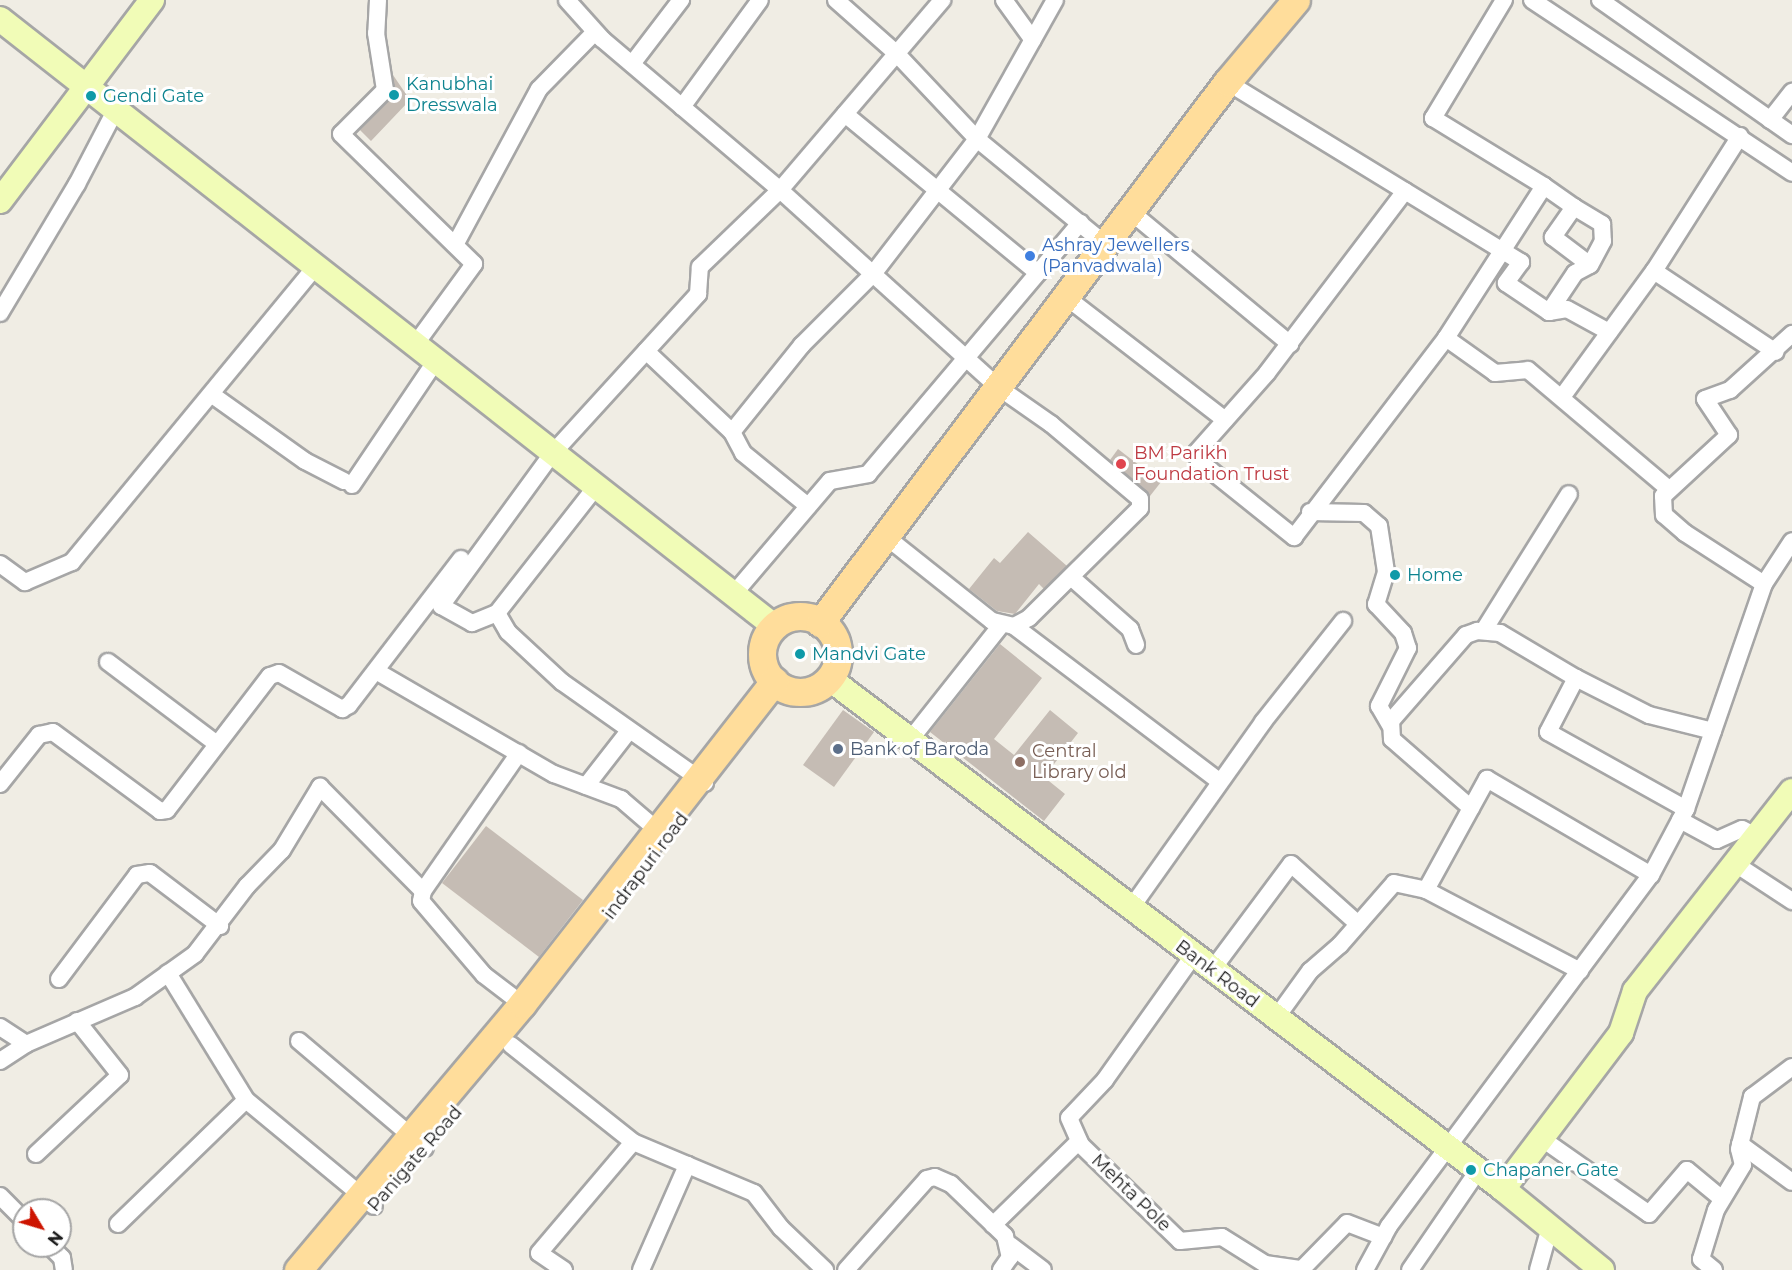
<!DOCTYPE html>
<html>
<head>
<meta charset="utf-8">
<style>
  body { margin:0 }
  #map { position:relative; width:1792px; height:1270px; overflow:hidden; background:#f0ede4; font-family:Montserrat,sans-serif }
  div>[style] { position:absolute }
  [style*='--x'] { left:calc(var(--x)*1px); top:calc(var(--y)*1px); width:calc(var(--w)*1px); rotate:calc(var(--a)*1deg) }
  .building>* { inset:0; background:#c5bcb4 }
  .roads { filter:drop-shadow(2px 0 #a6a6a6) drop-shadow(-2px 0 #a6a6a6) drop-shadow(0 2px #a6a6a6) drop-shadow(0 -2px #a6a6a6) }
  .street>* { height:16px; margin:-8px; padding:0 8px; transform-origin:8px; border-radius:8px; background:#fff }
  .secondary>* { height:24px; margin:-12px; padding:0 12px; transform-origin:12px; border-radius:12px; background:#f1fcb7 }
  .primary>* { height:27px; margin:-13.5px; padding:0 13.5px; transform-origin:13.5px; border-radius:13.5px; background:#ffdd9b }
  .primary>.ring { margin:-13.5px; padding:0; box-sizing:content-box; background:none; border:27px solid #ffdd9b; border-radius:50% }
  .dots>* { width:16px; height:16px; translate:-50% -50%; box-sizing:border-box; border:3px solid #fff; border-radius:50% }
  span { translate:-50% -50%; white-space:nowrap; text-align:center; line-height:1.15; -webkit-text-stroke:6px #fff; paint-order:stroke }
  .culture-label { font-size:18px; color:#0d838f }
  .left { translate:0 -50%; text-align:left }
  .shop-label { font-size:18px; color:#366cbe }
  .health-label { font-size:18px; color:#be3a42 }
  .service-label { font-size:18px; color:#4e5e75 }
  .education-label { font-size:18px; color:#785e54 }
  .street-label { font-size:18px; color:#1f1f1f }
  .north { position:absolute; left:12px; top:1198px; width:60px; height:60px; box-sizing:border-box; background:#fff; border:2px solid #a5a5a5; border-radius:50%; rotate:128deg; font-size:16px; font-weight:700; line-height:24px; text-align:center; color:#1f1f1f }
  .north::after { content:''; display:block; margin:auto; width:21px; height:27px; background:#cd1400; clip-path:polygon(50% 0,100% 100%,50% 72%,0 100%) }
</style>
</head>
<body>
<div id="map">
  <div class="building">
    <div style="clip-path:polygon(393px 75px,410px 100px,371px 141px,360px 130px,395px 94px)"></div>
    <div style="clip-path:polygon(1118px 449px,1161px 482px,1150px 496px,1110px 460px)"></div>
    <div style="clip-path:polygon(1028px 532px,1067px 566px,1044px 589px,1039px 584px,1015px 614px,997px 611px,969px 589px,994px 558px,1000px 563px)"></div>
    <div style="clip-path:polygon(1000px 644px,1042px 678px,994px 739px,1014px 755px,1050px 710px,1078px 733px,1044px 777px,1065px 794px,1044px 821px,930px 732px)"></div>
    <div style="clip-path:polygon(843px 710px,874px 732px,834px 787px,803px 765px)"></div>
    <div style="clip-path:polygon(486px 826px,583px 900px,539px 957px,442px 883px)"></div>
  </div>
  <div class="roads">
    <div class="street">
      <div style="--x:378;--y:0;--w:33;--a:93"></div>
      <div style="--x:376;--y:33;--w:58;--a:81"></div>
      <div style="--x:385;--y:90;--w:62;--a:135"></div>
      <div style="--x:341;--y:134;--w:186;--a:44.3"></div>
      <div style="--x:474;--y:264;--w:100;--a:126.1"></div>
      <div style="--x:567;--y:0;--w:52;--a:48.1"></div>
      <div style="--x:602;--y:39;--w:233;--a:40.3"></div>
      <div style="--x:780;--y:190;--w:294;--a:42.1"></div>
      <div style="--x:998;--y:387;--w:65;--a:34.9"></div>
      <div style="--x:1051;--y:424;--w:116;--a:40.1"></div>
      <div style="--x:1140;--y:499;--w:9;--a:90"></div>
      <div style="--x:1140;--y:508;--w:156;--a:135.3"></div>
      <div style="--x:1029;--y:618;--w:17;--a:152"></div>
      <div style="--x:1014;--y:626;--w:23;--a:-167"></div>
      <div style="--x:992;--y:621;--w:137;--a:-141.5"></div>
      <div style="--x:836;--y:0;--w:80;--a:41.5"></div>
      <div style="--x:896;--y:53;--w:118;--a:46.7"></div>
      <div style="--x:977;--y:139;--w:167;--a:39.4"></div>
      <div style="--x:1004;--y:0;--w:49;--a:54.1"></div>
      <div style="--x:1504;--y:0;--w:138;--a:121"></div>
      <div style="--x:1433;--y:118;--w:130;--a:31.5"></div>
      <div style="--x:1544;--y:186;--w:181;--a:122.8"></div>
      <div style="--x:1446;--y:338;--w:60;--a:35.5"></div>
      <div style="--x:1495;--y:373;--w:33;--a:-5"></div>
      <div style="--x:1528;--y:370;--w:185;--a:40.2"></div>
      <div style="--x:1532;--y:0;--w:312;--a:33.6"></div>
      <div style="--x:1600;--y:0;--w:235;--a:35.1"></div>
      <div style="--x:632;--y:64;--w:81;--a:-52.6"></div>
      <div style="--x:1227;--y:82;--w:345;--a:31.5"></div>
      <div style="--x:1521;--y:262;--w:26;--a:126"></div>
      <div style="--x:1506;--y:283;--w:52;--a:34"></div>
      <div style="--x:682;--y:107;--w:132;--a:-53.9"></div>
      <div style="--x:845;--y:114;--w:250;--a:39.5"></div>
      <div style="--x:1770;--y:120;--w:36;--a:-52"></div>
      <div style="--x:1740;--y:136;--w:160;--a:122.5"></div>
      <div style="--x:1654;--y:271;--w:146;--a:33.6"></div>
      <div style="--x:1544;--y:186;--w:37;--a:35"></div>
      <div style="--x:1574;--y:207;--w:37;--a:125"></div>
      <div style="--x:1553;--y:237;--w:46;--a:37.1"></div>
      <div style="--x:1590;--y:265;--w:17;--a:152"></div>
      <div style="--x:1575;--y:273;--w:47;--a:123.7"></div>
      <div style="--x:1549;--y:312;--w:18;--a:-9"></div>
      <div style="--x:1567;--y:309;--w:48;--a:28.7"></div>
      <div style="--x:1405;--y:191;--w:228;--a:127.2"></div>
      <div style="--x:1267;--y:373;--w:107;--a:131.6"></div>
      <div style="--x:1196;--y:453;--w:9;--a:69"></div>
      <div style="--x:1199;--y:461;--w:122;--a:38.7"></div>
      <div style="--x:1294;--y:537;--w:250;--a:-52.6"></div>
      <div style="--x:1574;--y:207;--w:33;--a:31"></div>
      <div style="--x:1602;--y:224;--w:17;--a:87"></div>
      <div style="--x:1603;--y:241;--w:27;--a:118"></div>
      <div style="--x:1131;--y:212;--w:207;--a:39.7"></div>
      <div style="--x:455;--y:245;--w:177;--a:-61.7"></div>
      <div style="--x:539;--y:89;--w:80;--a:-45.5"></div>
      <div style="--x:1066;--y:297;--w:201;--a:37.7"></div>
      <div style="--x:0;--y:313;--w:150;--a:-59.2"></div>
      <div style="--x:77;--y:184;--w:85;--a:-62.5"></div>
      <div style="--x:646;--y:351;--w:118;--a:43.3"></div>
      <div style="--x:732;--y:432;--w:24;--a:62"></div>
      <div style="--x:743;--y:453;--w:84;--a:39.2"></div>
      <div style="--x:211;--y:394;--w:115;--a:35.5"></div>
      <div style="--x:305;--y:461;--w:44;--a:27.1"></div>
      <div style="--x:1562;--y:397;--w:156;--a:-53.9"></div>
      <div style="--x:732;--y:432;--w:112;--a:-51.2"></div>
      <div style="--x:802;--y:345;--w:100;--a:-45"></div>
      <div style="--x:873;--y:274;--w:170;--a:-52.4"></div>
      <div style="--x:977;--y:139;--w:159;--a:-60.7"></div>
      <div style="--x:352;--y:485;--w:148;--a:-56"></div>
      <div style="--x:595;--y:488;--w:159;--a:128.1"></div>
      <div style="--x:497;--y:613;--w:22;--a:60"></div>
      <div style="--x:508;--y:632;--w:74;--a:42.8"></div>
      <div style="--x:562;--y:682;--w:175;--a:35.2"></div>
      <div style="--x:1310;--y:512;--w:54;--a:1.1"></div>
      <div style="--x:1364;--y:513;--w:20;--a:41"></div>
      <div style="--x:1379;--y:526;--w:47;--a:81.3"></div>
      <div style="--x:1386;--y:572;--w:34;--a:107"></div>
      <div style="--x:1376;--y:604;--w:40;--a:47"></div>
      <div style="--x:1403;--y:633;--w:16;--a:72"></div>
      <div style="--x:1408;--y:648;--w:65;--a:116.6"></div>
      <div style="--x:1379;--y:706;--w:22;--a:60"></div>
      <div style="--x:0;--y:564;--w:31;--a:36"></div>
      <div style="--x:25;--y:582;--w:51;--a:-23.1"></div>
      <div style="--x:72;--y:562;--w:382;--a:-50.5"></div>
      <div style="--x:1071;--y:577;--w:79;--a:41.4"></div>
      <div style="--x:1130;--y:629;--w:17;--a:69"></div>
      <div style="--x:1764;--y:584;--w:94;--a:-147.2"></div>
      <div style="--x:1685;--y:533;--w:28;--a:-139"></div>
      <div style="--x:1664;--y:515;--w:19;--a:-93"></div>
      <div style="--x:1663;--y:496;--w:90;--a:-42.7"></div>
      <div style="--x:1729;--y:435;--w:43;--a:-123.7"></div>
      <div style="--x:1705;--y:399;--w:27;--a:-20"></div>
      <div style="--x:1730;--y:390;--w:84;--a:-42.1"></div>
      <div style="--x:732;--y:596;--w:151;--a:-49.6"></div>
      <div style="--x:830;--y:481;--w:39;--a:-10"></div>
      <div style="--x:868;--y:474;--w:329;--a:-49.8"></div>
      <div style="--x:497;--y:613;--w:27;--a:158"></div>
      <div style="--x:472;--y:623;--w:35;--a:-151"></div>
      <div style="--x:441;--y:606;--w:188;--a:-53.9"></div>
      <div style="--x:552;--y:454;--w:217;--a:-47.6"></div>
      <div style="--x:698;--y:294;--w:27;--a:-86"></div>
      <div style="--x:700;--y:267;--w:111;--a:-43.9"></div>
      <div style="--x:780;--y:190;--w:250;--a:-49.5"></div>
      <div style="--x:1014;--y:626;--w:258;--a:37.1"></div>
      <div style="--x:1484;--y:630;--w:160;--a:-58"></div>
      <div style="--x:108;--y:662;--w:136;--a:37"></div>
      <div style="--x:376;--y:671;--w:206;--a:30.1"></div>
      <div style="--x:554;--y:774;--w:72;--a:20.5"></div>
      <div style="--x:621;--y:799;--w:57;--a:40.7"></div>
      <div style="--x:910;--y:740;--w:147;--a:-51.6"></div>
      <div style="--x:0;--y:784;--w:63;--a:-51.5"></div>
      <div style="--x:39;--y:735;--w:14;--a:-12"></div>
      <div style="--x:53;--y:732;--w:133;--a:36.4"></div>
      <div style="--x:160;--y:811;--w:7;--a:-8"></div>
      <div style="--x:167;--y:810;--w:169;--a:-52.5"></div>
      <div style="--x:270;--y:676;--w:9;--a:-18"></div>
      <div style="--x:279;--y:673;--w:73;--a:29.7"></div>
      <div style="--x:342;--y:709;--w:8;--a:-30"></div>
      <div style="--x:349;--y:705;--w:184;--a:-52.5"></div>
      <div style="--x:586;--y:786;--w:68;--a:-52.1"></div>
      <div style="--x:1471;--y:808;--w:105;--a:-138.9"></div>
      <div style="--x:1392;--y:739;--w:18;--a:-93"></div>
      <div style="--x:1391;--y:721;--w:114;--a:-48.9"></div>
      <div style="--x:1466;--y:635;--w:12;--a:-20"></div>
      <div style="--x:1477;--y:631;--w:23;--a:5"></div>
      <div style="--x:1500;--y:633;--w:88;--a:30.6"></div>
      <div style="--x:1686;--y:809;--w:158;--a:-150.8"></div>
      <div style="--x:1548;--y:732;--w:61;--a:-62.6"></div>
      <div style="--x:1576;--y:678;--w:82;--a:26.9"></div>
      <div style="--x:1649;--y:715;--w:66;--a:14"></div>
      <div style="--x:1680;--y:820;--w:42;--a:28.4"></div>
      <div style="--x:1717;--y:840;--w:27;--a:-24"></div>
      <div style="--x:1742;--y:829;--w:18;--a:27"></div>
      <div style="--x:1737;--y:865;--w:66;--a:33.2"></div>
      <div style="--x:1426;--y:890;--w:127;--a:-61.2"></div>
      <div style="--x:1487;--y:779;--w:190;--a:30.3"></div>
      <div style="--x:423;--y:891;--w:10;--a:101"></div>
      <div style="--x:421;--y:901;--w:97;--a:49.6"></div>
      <div style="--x:484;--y:975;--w:48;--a:37.3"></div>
      <div style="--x:1131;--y:908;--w:228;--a:-54.6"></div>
      <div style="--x:1263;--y:722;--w:129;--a:-51.6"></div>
      <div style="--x:1193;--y:956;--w:152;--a:125.4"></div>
      <div style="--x:1105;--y:1080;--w:52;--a:133.5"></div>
      <div style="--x:1069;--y:1118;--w:30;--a:66"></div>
      <div style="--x:1081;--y:1145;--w:138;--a:44.1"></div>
      <div style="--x:1180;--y:1241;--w:42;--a:-5.4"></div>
      <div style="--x:1222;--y:1237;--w:51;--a:32.1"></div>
      <div style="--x:1265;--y:1264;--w:37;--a:8"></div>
      <div style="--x:1302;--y:1269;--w:64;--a:-45.6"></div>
      <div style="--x:1347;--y:1223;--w:39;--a:21"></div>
      <div style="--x:1212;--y:970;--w:132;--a:-53.3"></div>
      <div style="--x:1291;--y:864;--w:90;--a:41.8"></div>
      <div style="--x:59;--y:979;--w:130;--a:-53.1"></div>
      <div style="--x:137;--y:875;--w:13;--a:-9"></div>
      <div style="--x:150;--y:873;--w:88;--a:37.1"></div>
      <div style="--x:1276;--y:1018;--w:58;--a:-54.1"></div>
      <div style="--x:1310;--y:971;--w:40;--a:-41"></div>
      <div style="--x:1340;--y:945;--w:82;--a:-48.9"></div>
      <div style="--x:1394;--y:883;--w:33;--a:12"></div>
      <div style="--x:1426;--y:890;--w:174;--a:27.7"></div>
      <div style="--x:0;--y:1027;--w:31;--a:33"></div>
      <div style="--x:299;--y:1041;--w:165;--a:40.3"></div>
      <div style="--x:511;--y:1045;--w:156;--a:38.5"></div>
      <div style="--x:633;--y:1142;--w:131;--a:22.9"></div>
      <div style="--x:754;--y:1193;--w:44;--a:52.4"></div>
      <div style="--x:781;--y:1228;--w:61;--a:43.7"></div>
      <div style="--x:0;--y:1061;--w:31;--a:-33"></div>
      <div style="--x:26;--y:1044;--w:119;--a:-23.3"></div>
      <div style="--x:135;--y:997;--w:74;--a:-35.6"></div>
      <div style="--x:195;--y:954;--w:86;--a:-52.6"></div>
      <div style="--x:247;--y:886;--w:50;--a:-45.8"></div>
      <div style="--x:282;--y:850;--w:74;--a:-58.9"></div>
      <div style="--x:320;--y:787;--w:146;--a:45.3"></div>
      <div style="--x:423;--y:891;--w:168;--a:-55.2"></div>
      <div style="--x:246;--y:1100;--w:166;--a:39.6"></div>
      <div style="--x:1541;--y:1138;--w:132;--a:35.1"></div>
      <div style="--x:1649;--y:1214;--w:58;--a:-49.2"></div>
      <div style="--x:1687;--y:1170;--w:45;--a:39.6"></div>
      <div style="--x:1740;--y:1144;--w:64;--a:36.2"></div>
      <div style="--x:36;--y:1154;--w:115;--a:-43.2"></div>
      <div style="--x:120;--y:1075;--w:69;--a:-128.5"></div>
      <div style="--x:0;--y:1196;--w:34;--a:45"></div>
      <div style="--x:118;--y:1224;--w:178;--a:-44.1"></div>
      <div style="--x:246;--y:1100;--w:149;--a:-121.6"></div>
      <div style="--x:993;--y:1225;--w:120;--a:-44.3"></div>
      <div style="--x:1010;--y:1245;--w:41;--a:37.1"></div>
      <div style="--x:50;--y:1246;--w:17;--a:45"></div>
      <div style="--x:62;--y:1258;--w:12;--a:81"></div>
      <div style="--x:564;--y:1270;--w:30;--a:-146"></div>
      <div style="--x:539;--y:1253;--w:145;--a:-49.7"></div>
      <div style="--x:641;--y:1270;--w:115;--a:-66.3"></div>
      <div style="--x:846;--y:1270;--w:122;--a:-48.3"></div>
      <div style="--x:927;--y:1179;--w:8;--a:-14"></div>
      <div style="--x:935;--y:1177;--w:17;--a:24"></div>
      <div style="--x:951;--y:1184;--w:75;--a:43.9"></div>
      <div style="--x:1005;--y:1236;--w:22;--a:77"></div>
      <div style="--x:1010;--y:1257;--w:16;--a:125"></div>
      <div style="--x:1365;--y:1270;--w:50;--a:-61.4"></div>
      <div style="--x:1389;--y:1226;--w:438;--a:-53.3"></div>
      <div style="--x:1651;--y:875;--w:75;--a:-62.1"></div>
      <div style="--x:1686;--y:809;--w:238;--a:-70.9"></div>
      <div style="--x:1764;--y:584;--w:51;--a:-56.9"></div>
      <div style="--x:1410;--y:1270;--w:119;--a:-55.6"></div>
      <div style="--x:1538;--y:1270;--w:45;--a:-74.4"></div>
      <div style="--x:1714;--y:1270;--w:17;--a:-140"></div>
      <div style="--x:1701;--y:1259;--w:51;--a:-73"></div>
      <div style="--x:1716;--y:1210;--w:52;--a:-59"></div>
      <div style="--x:1743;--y:1165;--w:16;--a:-104"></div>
      <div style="--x:1739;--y:1149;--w:54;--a:-76"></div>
      <div style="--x:1752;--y:1097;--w:50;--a:-36.9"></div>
    </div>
    <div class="secondary">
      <div style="--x:0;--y:19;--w:984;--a:38.1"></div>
      <div style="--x:0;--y:201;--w:252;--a:-52.9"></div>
      <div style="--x:830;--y:679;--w:844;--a:37.15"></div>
      <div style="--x:1503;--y:1189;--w:128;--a:39.3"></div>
      <div style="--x:1503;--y:1189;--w:196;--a:-52.9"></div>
      <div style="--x:1621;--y:1033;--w:44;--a:-71.6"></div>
      <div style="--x:1635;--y:991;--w:254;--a:-51.9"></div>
    </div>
    <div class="primary">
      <div class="ring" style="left:762px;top:616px;width:49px;height:49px"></div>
      <div style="--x:820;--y:623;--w:677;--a:-53.05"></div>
      <div style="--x:1227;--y:82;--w:107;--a:-49.9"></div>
      <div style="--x:298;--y:1270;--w:348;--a:-49.9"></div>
      <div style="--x:522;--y:1004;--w:410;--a:-52"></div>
    </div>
  </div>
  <div class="dots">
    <div style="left:394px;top:95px;background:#0f9aa8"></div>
    <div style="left:91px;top:96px;background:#0f9aa8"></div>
    <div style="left:1030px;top:256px;background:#3f7fe0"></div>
    <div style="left:1121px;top:464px;background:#e0444e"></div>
    <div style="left:1395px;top:575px;background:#0f9aa8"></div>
    <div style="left:800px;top:654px;background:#0f9aa8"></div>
    <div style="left:838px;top:749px;background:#5c6f8a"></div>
    <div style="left:1020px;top:762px;background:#8d6e63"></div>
    <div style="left:1471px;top:1170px;background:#0f9aa8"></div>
  </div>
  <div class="culture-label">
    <span class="left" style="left:406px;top:95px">Kanubhai<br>Dresswala</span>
    <span class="left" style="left:103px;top:96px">Gendi Gate</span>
    <span class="left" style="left:1407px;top:575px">Home</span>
    <span class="left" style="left:812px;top:654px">Mandvi Gate</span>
    <span class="left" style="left:1483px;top:1170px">Chapaner Gate</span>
  </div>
  <div class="shop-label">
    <span class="left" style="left:1042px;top:256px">Ashray Jewellers<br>(Panvadwala)</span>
  </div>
  <div class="health-label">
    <span class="left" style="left:1134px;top:464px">BM Parikh<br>Foundation Trust</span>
  </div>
  <div class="service-label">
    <span class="left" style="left:850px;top:749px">Bank of Baroda</span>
  </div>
  <div class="education-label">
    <span class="left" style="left:1032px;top:762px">Central<br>Library old</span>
  </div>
  <div class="street-label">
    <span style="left:646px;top:866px;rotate:-53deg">indrapuri road</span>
    <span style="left:1217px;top:974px;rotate:37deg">Bank Road</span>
    <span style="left:415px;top:1159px;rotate:-49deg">Panigate Road</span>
    <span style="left:1131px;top:1193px;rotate:44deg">Mehta Pole</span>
  </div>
  <div class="north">N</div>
</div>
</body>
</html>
